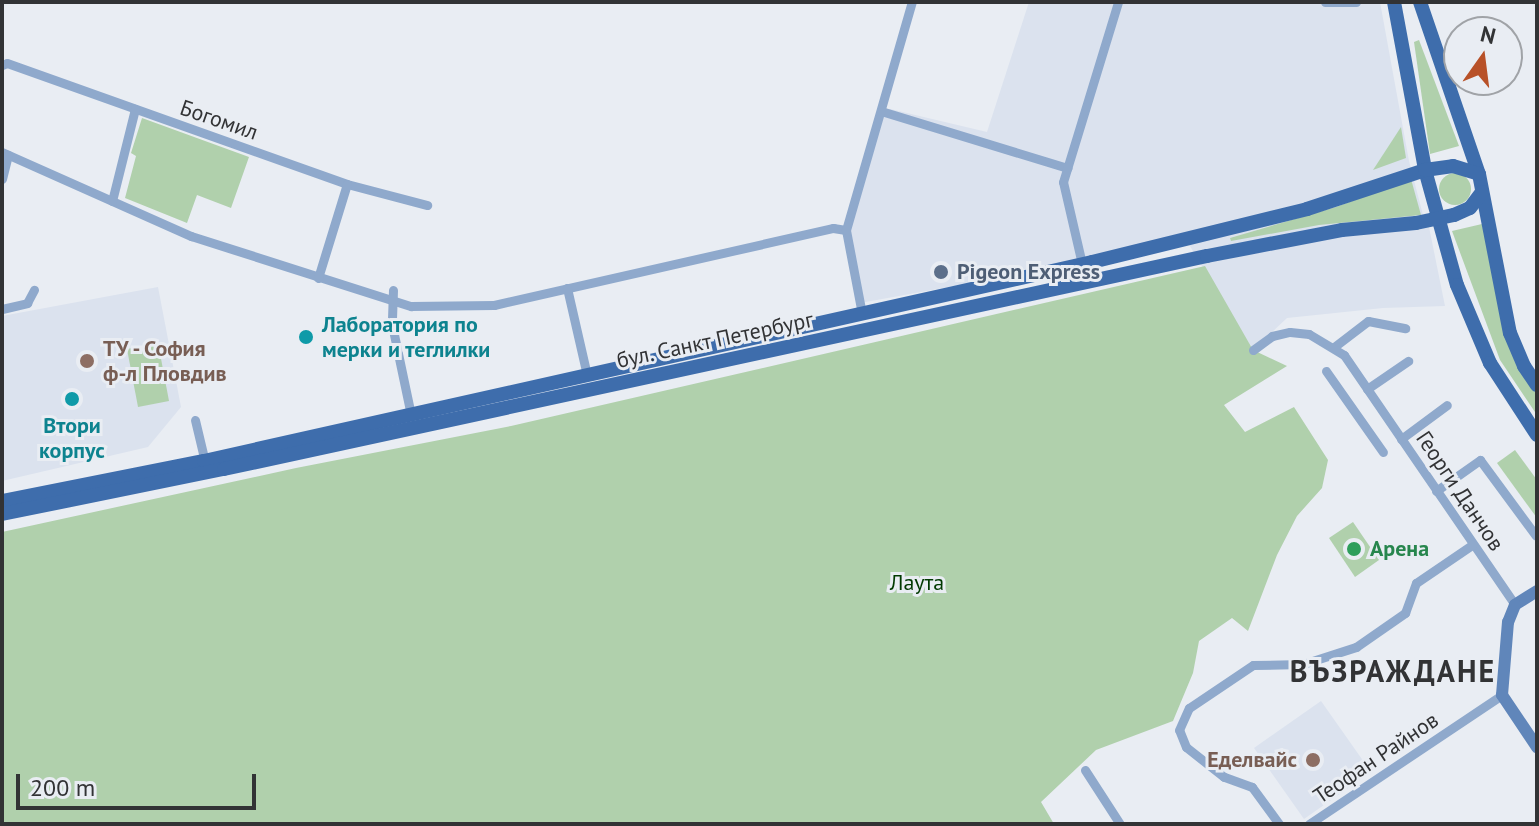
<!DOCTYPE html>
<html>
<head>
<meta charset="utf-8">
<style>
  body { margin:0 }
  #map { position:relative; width:1539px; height:826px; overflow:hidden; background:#e9edf3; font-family:"PT Sans",sans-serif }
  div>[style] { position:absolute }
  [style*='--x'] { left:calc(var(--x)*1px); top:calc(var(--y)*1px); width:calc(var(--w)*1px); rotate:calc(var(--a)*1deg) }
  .built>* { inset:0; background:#dbe2ee }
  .green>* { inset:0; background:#b0d0ac }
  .round { border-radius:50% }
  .street>* { height:9px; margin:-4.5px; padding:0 4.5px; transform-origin:4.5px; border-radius:4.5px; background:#8fa9cc }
  .secondary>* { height:12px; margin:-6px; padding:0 6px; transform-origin:6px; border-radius:6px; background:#6086ba }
  .primary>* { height:14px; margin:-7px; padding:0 7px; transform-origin:7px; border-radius:7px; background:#3e6dac }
  .dots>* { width:22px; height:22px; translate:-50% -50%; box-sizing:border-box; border:4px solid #e9edf3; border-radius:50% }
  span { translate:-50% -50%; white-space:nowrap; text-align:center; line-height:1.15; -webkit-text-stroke:6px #e9edf3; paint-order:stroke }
  .street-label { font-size:22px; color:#323335 }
  .service-label { font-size:22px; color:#4e5e75; font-weight:700 }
  .left { translate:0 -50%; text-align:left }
  .culture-label { font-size:22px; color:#0d838f; font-weight:700 }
  .education-label { font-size:22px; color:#785e54; font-weight:700 }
  .right { translate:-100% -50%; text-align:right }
  .leisure-label { font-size:22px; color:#27864d; font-weight:700 }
  .park-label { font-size:22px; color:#013a01 }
  .district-label { font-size:30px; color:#323335; font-weight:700; letter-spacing:2px }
  .frame { position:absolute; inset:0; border:4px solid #323335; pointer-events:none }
  .north { position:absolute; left:1443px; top:16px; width:80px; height:80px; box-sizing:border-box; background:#e9edf3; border:2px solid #a0a3a7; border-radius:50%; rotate:14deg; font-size:22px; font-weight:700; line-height:32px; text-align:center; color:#323335 }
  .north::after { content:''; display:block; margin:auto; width:28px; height:36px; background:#b85128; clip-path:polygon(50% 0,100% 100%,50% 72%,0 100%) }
  .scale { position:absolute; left:16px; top:774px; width:240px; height:36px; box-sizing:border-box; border:4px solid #323335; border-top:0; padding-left:10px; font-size:24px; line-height:28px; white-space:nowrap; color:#323335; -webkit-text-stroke:6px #e9edf3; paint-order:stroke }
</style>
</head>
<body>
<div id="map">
  <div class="built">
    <div style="clip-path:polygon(1029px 2px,1380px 2px,1409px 161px,1424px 219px,1428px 222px,1445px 306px,1383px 308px,1287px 318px,1253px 350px,1182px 233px,1043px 270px,860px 303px,846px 230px,881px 111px,890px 109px,987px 132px)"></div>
    <div style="clip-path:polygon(158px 287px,181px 407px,148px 447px,2px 481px,2px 316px)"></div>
    <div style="clip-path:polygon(1321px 701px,1371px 772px,1304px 819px,1254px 748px)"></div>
  </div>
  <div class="green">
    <div style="clip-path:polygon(1419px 40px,1459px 146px,1430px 154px,1414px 42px)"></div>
    <div style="clip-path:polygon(142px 118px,249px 157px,231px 208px,197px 195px,187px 223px,125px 198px,136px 156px,131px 153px)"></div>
    <div style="clip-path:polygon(1401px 127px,1406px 158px,1373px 170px)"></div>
    <div class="round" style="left:1439px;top:173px;width:32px;height:32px"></div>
    <div style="clip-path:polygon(1411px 179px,1421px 215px,1319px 225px,1231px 241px,1230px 238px,1336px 207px)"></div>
    <div style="clip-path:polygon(1482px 224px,1515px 362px,1537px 395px,1537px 415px,1500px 360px,1452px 231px)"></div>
    <div style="clip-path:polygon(1205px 266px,1253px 350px,1287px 366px,1224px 405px,1245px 432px,1294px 407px,1328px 460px,1322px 488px,1297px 516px,1277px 555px,1248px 631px,1232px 618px,1199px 641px,1193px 673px,1173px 721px,1096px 750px,1041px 802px,1054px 824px,2px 824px,2px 532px,296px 468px,511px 426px)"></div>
    <div style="clip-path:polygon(158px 343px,169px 401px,138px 407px,127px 349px)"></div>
    <div style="clip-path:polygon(1515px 450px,1537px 480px,1537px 518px,1497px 463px)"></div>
    <div style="clip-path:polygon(1353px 522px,1379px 560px,1355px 577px,1329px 538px)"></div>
  </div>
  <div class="street">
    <div style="--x:1325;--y:2;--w:31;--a:0"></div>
    <div style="--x:2;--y:65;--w:5;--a:-22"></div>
    <div style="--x:7;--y:63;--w:361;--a:19.6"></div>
    <div style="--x:347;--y:184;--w:83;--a:14.7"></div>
    <div style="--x:881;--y:111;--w:195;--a:17"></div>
    <div style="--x:2;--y:152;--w:207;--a:24"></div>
    <div style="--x:191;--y:236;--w:231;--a:17.7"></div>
    <div style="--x:411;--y:306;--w:83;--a:-0.7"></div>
    <div style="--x:494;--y:305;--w:348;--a:-12.8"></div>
    <div style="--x:833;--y:228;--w:13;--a:9"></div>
    <div style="--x:2;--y:179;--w:25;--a:-76"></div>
    <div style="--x:112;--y:201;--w:95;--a:-76"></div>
    <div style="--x:1082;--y:264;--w:84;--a:-103"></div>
    <div style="--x:1063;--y:182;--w:188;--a:-73"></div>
    <div style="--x:318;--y:278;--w:98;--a:-72.9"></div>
    <div style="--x:567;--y:288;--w:89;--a:77.1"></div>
    <div style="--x:393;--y:290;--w:35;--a:92"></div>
    <div style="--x:392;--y:325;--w:92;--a:78.1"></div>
    <div style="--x:2;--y:309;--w:26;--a:-13"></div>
    <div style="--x:27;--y:303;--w:15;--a:-62"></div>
    <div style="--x:862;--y:314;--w:86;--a:-100.8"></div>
    <div style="--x:846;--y:230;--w:237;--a:-73.9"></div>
    <div style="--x:1334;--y:347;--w:43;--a:-37.4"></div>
    <div style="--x:1368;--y:321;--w:38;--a:11"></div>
    <div style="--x:1253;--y:350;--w:24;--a:-36"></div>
    <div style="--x:1272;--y:336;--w:18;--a:-13"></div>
    <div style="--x:1290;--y:332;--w:19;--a:6"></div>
    <div style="--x:1309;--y:334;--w:41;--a:31"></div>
    <div style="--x:1344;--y:355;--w:303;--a:55.6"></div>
    <div style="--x:1326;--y:371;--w:99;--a:54.9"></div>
    <div style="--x:1367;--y:389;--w:50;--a:-34.3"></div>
    <div style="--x:195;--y:420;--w:47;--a:76.6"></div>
    <div style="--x:1401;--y:439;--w:57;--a:-36.5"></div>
    <div style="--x:1436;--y:491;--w:54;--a:-35.2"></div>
    <div style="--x:1480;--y:460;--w:94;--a:53.6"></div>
    <div style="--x:1085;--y:770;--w:64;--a:57.1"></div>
    <div style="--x:1279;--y:824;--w:46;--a:-126.1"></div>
    <div style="--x:1252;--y:787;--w:30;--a:-160"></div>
    <div style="--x:1224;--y:777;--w:48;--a:-141.7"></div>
    <div style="--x:1186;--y:747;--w:18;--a:-112"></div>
    <div style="--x:1179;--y:730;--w:24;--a:-66"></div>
    <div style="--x:1189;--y:708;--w:77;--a:-33.9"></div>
    <div style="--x:1253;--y:665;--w:50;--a:-1.1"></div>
    <div style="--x:1303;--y:664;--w:56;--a:-17.8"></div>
    <div style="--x:1356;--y:647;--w:60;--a:-34.8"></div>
    <div style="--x:1405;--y:613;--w:32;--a:-70"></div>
    <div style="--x:1416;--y:583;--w:68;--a:-34.2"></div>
    <div style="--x:1309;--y:824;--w:232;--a:-33.8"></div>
  </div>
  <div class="secondary">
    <div style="--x:1537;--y:591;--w:26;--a:148"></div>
    <div style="--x:1515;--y:605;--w:18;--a:112"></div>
    <div style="--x:1508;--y:622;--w:73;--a:94.7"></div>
    <div style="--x:1502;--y:695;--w:63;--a:56.1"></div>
  </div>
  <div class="primary">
    <div style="--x:1394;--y:2;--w:171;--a:79.5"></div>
    <div style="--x:1425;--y:170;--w:119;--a:74.5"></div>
    <div style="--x:1457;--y:285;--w:85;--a:67.1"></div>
    <div style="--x:1490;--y:363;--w:86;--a:56.9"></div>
    <div style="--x:1420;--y:2;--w:182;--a:71.1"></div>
    <div style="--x:1479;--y:174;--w:162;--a:79"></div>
    <div style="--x:1510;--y:333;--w:36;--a:67"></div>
    <div style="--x:1524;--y:366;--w:23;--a:56"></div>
    <div style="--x:2;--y:501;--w:206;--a:-11.2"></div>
    <div style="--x:204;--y:461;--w:910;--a:-12.63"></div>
    <div style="--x:1092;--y:262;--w:221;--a:-13.8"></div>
    <div style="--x:1307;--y:209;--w:124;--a:-18.3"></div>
    <div style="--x:1425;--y:170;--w:28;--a:-8"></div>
    <div style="--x:1453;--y:166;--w:27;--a:17"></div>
    <div style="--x:2;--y:514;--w:227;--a:-11.5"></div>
    <div style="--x:224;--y:469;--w:1006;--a:-12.23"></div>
    <div style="--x:1207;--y:256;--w:137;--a:-10.9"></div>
    <div style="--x:1342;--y:230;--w:74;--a:-5.4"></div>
    <div style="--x:1416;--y:223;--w:39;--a:-12"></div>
    <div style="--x:1454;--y:215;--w:17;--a:-24"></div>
    <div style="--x:1470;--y:208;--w:20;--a:-53"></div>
  </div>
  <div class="dots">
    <div style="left:941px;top:272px;background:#5c6f8a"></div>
    <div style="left:306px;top:337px;background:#0f9aa8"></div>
    <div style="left:87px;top:361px;background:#8d6e63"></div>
    <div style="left:72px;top:399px;background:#0f9aa8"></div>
    <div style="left:1354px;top:549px;background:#2e9e5b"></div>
    <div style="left:1313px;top:760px;background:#8d6e63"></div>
  </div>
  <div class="street-label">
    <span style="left:219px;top:120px;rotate:19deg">Богомил</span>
    <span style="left:715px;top:340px;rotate:-12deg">бул. Санкт Петербург</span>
    <span style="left:1460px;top:491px;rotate:56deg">Георги Данчов</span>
    <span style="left:1376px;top:758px;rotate:-34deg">Теофан Райнов</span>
  </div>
  <div class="service-label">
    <span class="left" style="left:957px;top:272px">Pigeon Express</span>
  </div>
  <div class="culture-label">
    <span class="left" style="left:322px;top:337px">Лаборатория по<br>мерки и теглилки</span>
    <span style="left:72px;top:438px">Втори<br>корпус</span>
  </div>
  <div class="education-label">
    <span class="left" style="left:103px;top:361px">ТУ - София<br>ф-л Пловдив</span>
    <span class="right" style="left:1297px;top:760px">Еделвайс</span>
  </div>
  <div class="leisure-label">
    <span class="left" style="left:1370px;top:549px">Арена</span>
  </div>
  <div class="park-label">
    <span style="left:917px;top:583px">Лаута</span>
  </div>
  <div class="district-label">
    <span style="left:1393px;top:671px">ВЪЗРАЖДАНЕ</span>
  </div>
  <div class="frame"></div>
  <div class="north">N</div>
  <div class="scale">200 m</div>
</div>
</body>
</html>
